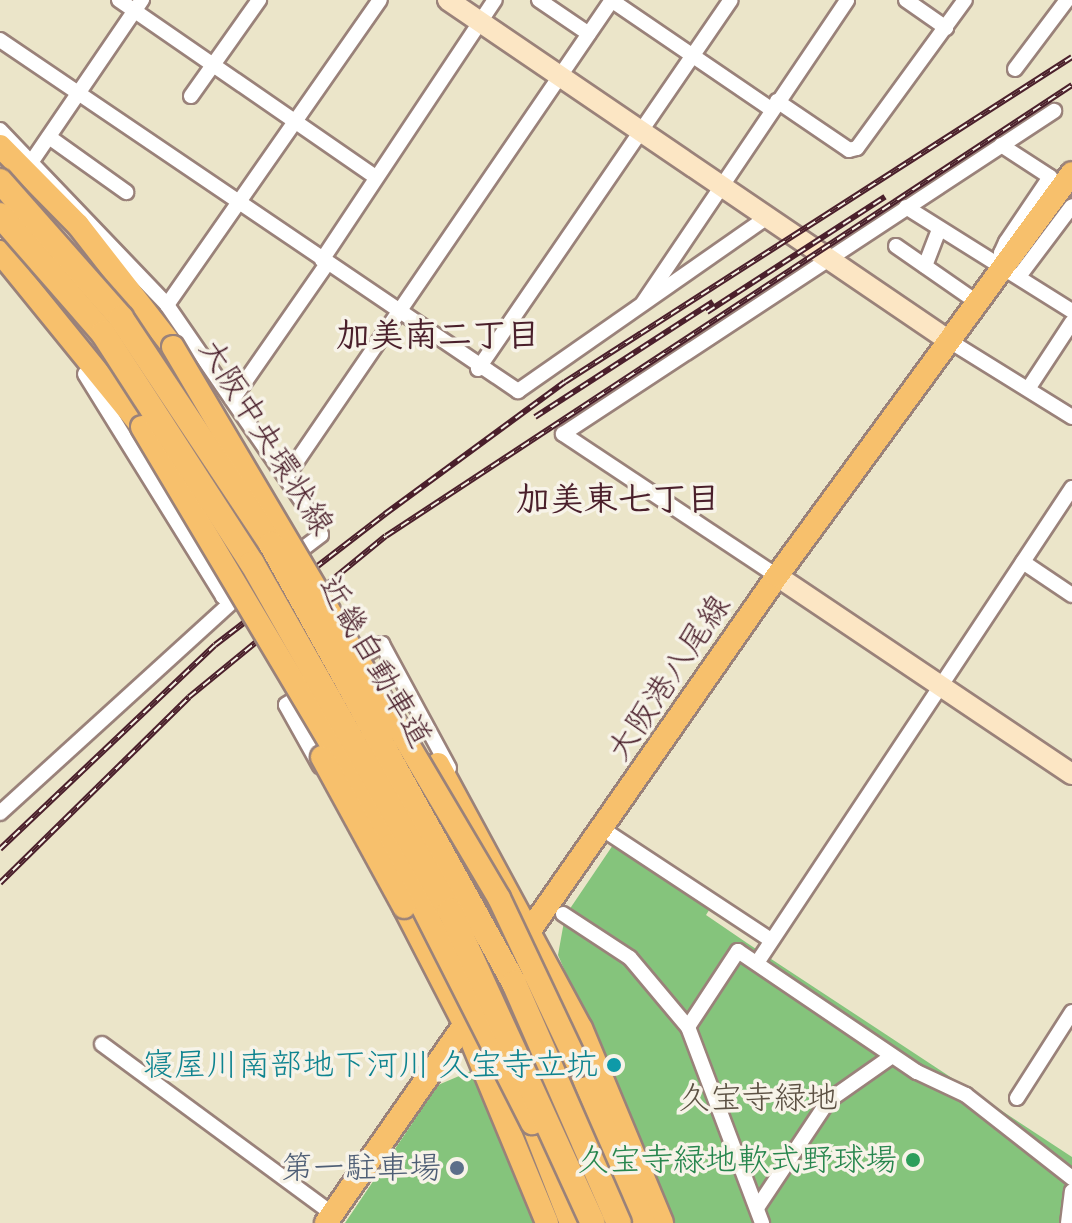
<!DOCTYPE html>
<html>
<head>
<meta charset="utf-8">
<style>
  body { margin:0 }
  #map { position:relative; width:1072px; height:1223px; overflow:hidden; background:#ebe5c9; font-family:Caveat,"Klee One",sans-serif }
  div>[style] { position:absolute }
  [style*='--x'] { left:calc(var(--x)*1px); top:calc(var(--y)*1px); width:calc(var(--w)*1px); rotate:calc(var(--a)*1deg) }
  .green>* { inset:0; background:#85c47c }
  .roads { filter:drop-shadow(2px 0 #9a827a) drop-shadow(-2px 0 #9a827a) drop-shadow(0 2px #9a827a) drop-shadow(0 -2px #9a827a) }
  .street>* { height:14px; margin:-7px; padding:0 7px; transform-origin:7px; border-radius:7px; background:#fff }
  .secondary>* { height:20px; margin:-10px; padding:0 10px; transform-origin:10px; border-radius:10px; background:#fce6c4 }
  .primary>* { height:22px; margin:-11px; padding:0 11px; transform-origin:11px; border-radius:11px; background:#f7c06c }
  .rail>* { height:6px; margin-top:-3px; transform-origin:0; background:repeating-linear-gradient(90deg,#f7f3e8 0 9px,#4a1f2b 0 18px); box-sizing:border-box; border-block:2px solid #4a1f2b }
  .bridges { filter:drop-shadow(2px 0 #9a827a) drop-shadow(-2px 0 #9a827a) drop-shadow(0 2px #9a827a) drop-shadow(0 -2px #9a827a) }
  .primary-bridge>* { height:22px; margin:-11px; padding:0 11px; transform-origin:11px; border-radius:11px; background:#f7c06c }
  .highway-bridge>* { height:24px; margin:-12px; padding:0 12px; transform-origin:12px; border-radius:12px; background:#f7c06c }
  .dots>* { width:22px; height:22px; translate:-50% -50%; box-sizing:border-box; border:4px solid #f7f3e8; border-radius:50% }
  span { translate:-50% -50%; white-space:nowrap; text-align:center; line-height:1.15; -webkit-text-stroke:7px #f7f3e8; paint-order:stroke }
  .street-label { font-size:32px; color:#4a1f2b }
  .culture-label { font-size:32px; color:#0d838f }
  .right { translate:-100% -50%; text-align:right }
  .park-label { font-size:32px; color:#5c5143 }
  .leisure-label { font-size:32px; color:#27864d }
  .service-label { font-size:32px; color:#4e5e75 }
  .neighbourhood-label { font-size:34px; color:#4a1f2b; font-weight:700 }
</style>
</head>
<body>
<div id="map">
  <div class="green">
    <div style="clip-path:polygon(615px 842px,711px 907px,706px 915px,747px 943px,1072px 1157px,1072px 1223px,672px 1223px,558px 955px,565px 916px)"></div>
    <div style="clip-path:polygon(471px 1071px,539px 1223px,345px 1223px,438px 1085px)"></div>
  </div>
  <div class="roads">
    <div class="street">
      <div style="--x:119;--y:0;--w:312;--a:34.6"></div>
      <div style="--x:539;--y:0;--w:60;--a:34.2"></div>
      <div style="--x:611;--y:0;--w:194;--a:34.3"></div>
      <div style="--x:906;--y:0;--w:49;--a:35"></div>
      <div style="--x:0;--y:40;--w:626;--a:34.12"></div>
      <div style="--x:518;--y:391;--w:304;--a:-34.9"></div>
      <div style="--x:1015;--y:69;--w:86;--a:-53"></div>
      <div style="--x:191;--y:96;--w:118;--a:-54.7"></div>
      <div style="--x:777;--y:101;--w:87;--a:34.2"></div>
      <div style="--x:849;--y:150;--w:8;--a:-14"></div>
      <div style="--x:857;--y:148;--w:183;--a:-53.9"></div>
      <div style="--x:0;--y:130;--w:242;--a:46.3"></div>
      <div style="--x:167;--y:305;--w:267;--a:55.5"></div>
      <div style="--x:318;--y:525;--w:10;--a:73"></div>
      <div style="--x:321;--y:535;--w:40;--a:143"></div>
      <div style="--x:49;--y:137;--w:95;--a:35.5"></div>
      <div style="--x:1001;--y:145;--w:59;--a:33.1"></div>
      <div style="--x:1050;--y:177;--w:78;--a:124.1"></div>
      <div style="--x:1006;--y:242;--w:12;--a:114"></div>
      <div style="--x:1001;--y:253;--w:13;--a:39"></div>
      <div style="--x:30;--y:164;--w:199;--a:-55.7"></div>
      <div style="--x:906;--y:207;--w:196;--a:32.1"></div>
      <div style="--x:896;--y:246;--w:100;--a:34.8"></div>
      <div style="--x:322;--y:260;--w:312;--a:-56.4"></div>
      <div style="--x:925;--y:266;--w:40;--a:-69"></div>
      <div style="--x:1020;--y:275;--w:86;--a:-53"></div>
      <div style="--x:643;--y:303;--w:365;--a:-56"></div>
      <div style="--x:167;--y:305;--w:372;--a:-55.1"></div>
      <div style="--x:948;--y:340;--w:146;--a:31.8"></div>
      <div style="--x:478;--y:369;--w:447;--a:-55.6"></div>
      <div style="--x:85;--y:374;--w:262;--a:58.2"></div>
      <div style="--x:223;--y:597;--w:10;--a:29"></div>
      <div style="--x:232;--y:602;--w:19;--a:-36"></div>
      <div style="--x:1028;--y:389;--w:80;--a:-56.7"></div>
      <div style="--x:233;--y:399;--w:165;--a:-55.2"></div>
      <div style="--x:286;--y:477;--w:578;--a:-55.65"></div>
      <div style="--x:1023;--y:562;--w:59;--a:34"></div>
      <div style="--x:777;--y:576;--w:257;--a:-146.4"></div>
      <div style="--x:563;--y:434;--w:588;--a:-33.34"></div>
      <div style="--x:353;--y:663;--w:35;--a:-33"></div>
      <div style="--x:382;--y:644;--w:141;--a:61.6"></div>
      <div style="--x:308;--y:691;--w:26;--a:148"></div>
      <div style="--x:286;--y:705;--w:70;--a:60.9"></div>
      <div style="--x:0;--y:813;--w:314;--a:-42.3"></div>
      <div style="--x:604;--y:830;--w:200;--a:33.4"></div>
      <div style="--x:563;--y:914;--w:80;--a:33.3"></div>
      <div style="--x:630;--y:958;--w:90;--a:50"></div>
      <div style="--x:688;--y:1027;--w:210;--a:69.3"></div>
      <div style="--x:757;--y:963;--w:570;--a:-56.45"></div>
      <div style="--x:688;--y:1027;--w:91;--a:-56.7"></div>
      <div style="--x:738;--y:951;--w:216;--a:34.1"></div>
      <div style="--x:917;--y:1072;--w:54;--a:25.1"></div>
      <div style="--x:966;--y:1095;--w:135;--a:38.1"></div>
      <div style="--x:102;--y:1044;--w:287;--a:36.4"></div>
      <div style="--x:1017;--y:1098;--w:102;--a:-57.4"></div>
      <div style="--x:757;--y:1208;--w:128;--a:-56.4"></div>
      <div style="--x:828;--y:1101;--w:78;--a:-35.1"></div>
      <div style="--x:1068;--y:1223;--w:32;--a:-83"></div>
    </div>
    <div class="secondary">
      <div style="--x:448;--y:0;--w:605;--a:34.22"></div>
      <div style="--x:777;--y:576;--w:355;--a:33.9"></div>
    </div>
    <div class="primary">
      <div style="--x:0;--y:146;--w:111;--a:45.4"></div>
      <div style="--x:78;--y:225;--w:155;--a:52.1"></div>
      <div style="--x:0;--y:252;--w:225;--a:50.9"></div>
      <div style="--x:438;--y:764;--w:300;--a:61.6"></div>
      <div style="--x:581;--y:1028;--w:211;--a:67.4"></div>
      <div style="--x:404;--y:907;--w:135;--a:62.7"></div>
      <div style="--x:466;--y:1027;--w:212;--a:67.5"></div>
      <div style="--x:578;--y:1065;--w:171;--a:67.3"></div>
      <div style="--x:532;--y:1123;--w:107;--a:68.7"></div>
      <div style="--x:326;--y:1223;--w:789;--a:-55.12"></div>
      <div style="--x:777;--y:576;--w:499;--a:-53.8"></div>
    </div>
  </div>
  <div class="rail">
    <div style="--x:707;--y:312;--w:212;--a:-32.9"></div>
    <div style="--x:535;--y:417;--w:212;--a:-32.9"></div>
    <div style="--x:0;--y:849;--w:296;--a:-43.5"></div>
    <div style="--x:215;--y:645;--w:215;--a:-37.6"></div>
    <div style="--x:385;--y:514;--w:223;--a:-36.3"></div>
    <div style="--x:565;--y:382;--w:602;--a:-32.66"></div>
    <div style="--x:0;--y:883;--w:265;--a:-44.5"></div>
    <div style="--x:189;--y:697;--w:254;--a:-39.3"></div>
    <div style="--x:386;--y:536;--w:821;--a:-33.32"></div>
  </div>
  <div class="bridges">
    <div class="primary-bridge">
      <div style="--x:173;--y:347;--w:640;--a:59.39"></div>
      <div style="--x:499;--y:898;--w:185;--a:64.7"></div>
      <div style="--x:142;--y:427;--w:487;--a:59.2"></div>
      <div style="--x:391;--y:845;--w:312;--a:63.1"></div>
      <div style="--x:322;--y:757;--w:171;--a:61.3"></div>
    </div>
    <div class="highway-bridge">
      <div style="--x:0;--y:181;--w:183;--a:48.5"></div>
      <div style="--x:121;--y:318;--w:271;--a:56.4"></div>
      <div style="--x:271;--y:544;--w:502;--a:61.03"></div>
      <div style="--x:514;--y:983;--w:262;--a:66.4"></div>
      <div style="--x:0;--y:215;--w:157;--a:48.9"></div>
      <div style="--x:103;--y:333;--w:274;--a:57.1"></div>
      <div style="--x:252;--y:563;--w:400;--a:60.4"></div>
      <div style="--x:450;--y:911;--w:343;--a:65.4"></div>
    </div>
  </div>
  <div class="dots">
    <div style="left:614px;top:1065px;background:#0f9aa8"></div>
    <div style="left:913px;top:1160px;background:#2e9e5b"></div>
    <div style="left:457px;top:1168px;background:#5c6f8a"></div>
  </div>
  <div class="street-label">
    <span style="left:266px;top:437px;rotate:58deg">大阪中央環状線</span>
    <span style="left:375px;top:662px;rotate:60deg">近畿自動車道</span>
    <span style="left:669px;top:678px;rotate:-56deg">大阪港八尾線</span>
  </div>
  <div class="culture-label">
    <span class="right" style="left:598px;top:1065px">寝屋川南部地下河川 久宝寺立坑</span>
  </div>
  <div class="park-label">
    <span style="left:758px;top:1098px">久宝寺緑地</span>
  </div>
  <div class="leisure-label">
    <span class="right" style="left:897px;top:1160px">久宝寺緑地軟式野球場</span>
  </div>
  <div class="service-label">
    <span class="right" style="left:441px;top:1168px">第一駐車場</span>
  </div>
  <div class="neighbourhood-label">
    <span style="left:438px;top:335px">加美南二丁目</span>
    <span style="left:618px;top:499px">加美東七丁目</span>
  </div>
</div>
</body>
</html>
